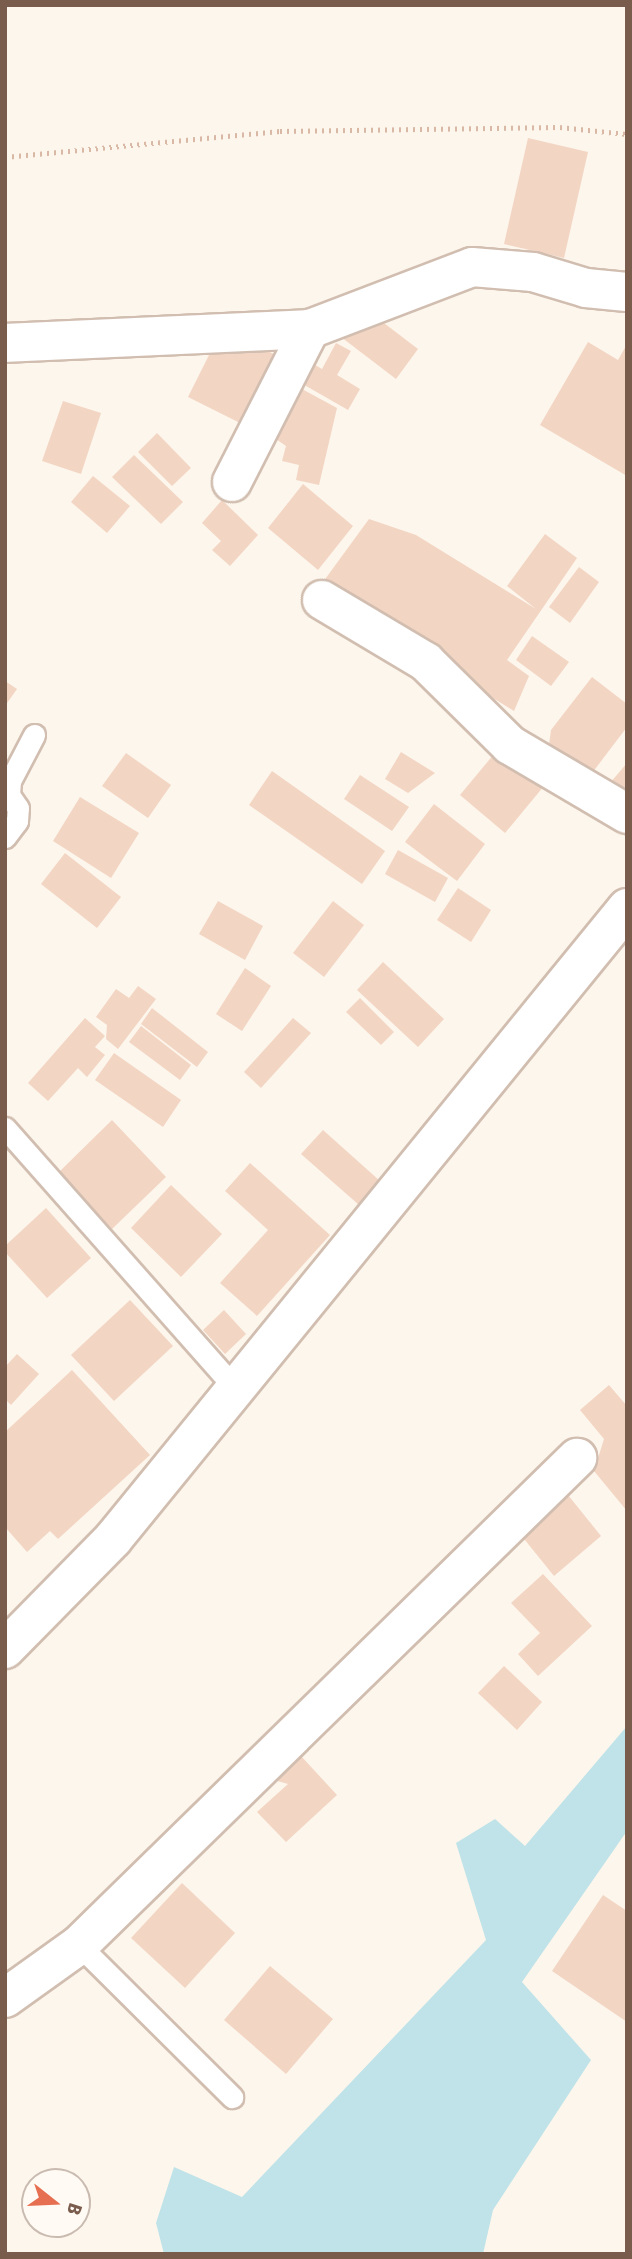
<!DOCTYPE html>
<html>
<head>
<meta charset="utf-8">
<style>
  body { margin:0 }
  #map { position:relative; width:632px; height:2259px; overflow:hidden; background:#fdf6ec; font-family:"Fira Sans Condensed",sans-serif }
  div>[style] { position:absolute }
  [style*='--x'] { left:calc(var(--x)*1px); top:calc(var(--y)*1px); width:calc(var(--w)*1px); rotate:calc(var(--a)*1deg) }
  .water>* { inset:0; background:#bfe3e8 }
  .building>* { inset:0; background:#f3d5c3 }
  .path>* { height:4.5px; margin-top:-2.25px; transform-origin:0; background:repeating-linear-gradient(90deg,#d9b8a5 0 2px,transparent 0 7px) }
  .roads { filter:drop-shadow(2px 0 #d1beb0) drop-shadow(-2px 0 #d1beb0) drop-shadow(0 2px #d1beb0) drop-shadow(0 -2px #d1beb0) }
  .lane>* { height:21px; margin:-10.5px; padding:0 10.5px; transform-origin:10.5px; border-radius:10.5px; background:#fff }
  .street>* { height:38px; margin:-19px; padding:0 19px; transform-origin:19px; border-radius:19px; background:#fff }
  span { translate:-50% -50%; white-space:nowrap; text-align:center; line-height:1.15; -webkit-text-stroke:5px #fffaf3; paint-order:stroke }
  .frame { position:absolute; inset:0; border:7px solid #7a5c4d; pointer-events:none }
  .north { position:absolute; left:21px; top:2168px; width:70px; height:70px; box-sizing:border-box; background:#fffaf3; border:2px solid #cabbb1; border-radius:50%; rotate:108deg; font-size:19px; font-weight:700; line-height:28px; text-align:center; color:#7a5c4d }
  .north::after { content:''; display:block; margin:auto; width:24px; height:32px; background:#e76f51; clip-path:polygon(50% 0,100% 100%,50% 72%,0 100%) }
</style>
</head>
<body>
<div id="map">
  <div class="water">
    <div style="clip-path:polygon(627px 1726px,627px 1831px,522px 1982px,591px 2060px,493px 2210px,483px 2254px,164px 2254px,156px 2223px,174px 2167px,242px 2197px,486px 1940px,456px 1843px,495px 1819px,525px 1846px)"></div>
  </div>
  <div class="building">
    <div style="clip-path:polygon(528px 138px,588px 152px,564px 258px,504px 244px)"></div>
    <div style="clip-path:polygon(363px 307px,418px 349px,396px 379px,341px 337px)"></div>
    <div style="clip-path:polygon(588px 342px,618px 360px,627px 344px,627px 476px,540px 425px)"></div>
    <div style="clip-path:polygon(251px 343px,278px 356px,244px 425px,188px 397px,213px 347px)"></div>
    <div style="clip-path:polygon(336px 343px,351px 351px,337px 375px,360px 389px,348px 410px,287px 375px,303px 358px,322px 369px)"></div>
    <div style="clip-path:polygon(289px 382px,337px 408px,319px 485px,296px 480px,299px 465px,282px 461px,286px 446px,276px 439px,274px 410px)"></div>
    <div style="clip-path:polygon(63px 401px,101px 413px,81px 474px,42px 461px)"></div>
    <div style="clip-path:polygon(157px 433px,191px 468px,172px 486px,138px 452px)"></div>
    <div style="clip-path:polygon(134px 455px,183px 502px,161px 524px,112px 477px)"></div>
    <div style="clip-path:polygon(93px 476px,130px 506px,107px 533px,71px 502px)"></div>
    <div style="clip-path:polygon(303px 484px,353px 526px,318px 570px,268px 528px)"></div>
    <div style="clip-path:polygon(222px 500px,258px 535px,230px 566px,212px 550px,221px 541px,202px 523px)"></div>
    <div style="clip-path:polygon(369px 519px,416px 535px,536px 609px,507px 586px,545px 534px,577px 558px,507px 660px,529px 676px,514px 711px,364px 619px,323px 582px)"></div>
    <div style="clip-path:polygon(579px 567px,599px 582px,570px 623px,549px 607px)"></div>
    <div style="clip-path:polygon(532px 636px,569px 662px,551px 686px,516px 660px)"></div>
    <div style="clip-path:polygon(592px 677px,627px 704px,627px 727px,586px 781px,548px 752px,551px 730px)"></div>
    <div style="clip-path:polygon(5px 681px,17px 689px,5px 706px)"></div>
    <div style="clip-path:polygon(499px 748px,544px 786px,505px 833px,460px 795px)"></div>
    <div style="clip-path:polygon(401px 752px,435px 773px,408px 793px,385px 779px)"></div>
    <div style="clip-path:polygon(126px 753px,171px 785px,148px 818px,102px 786px)"></div>
    <div style="clip-path:polygon(627px 763px,627px 806px,605px 789px)"></div>
    <div style="clip-path:polygon(272px 771px,385px 851px,362px 884px,249px 805px)"></div>
    <div style="clip-path:polygon(360px 775px,409px 807px,392px 831px,344px 799px)"></div>
    <div style="clip-path:polygon(80px 797px,139px 833px,111px 878px,53px 841px)"></div>
    <div style="clip-path:polygon(434px 804px,485px 844px,457px 881px,405px 842px)"></div>
    <div style="clip-path:polygon(398px 850px,448px 878px,435px 902px,385px 874px)"></div>
    <div style="clip-path:polygon(65px 853px,121px 897px,97px 928px,41px 884px)"></div>
    <div style="clip-path:polygon(458px 888px,491px 910px,471px 942px,437px 920px)"></div>
    <div style="clip-path:polygon(218px 901px,263px 926px,245px 960px,199px 934px)"></div>
    <div style="clip-path:polygon(333px 901px,364px 925px,324px 977px,293px 953px)"></div>
    <div style="clip-path:polygon(383px 962px,444px 1019px,418px 1047px,357px 990px)"></div>
    <div style="clip-path:polygon(245px 968px,271px 986px,242px 1031px,216px 1014px)"></div>
    <div style="clip-path:polygon(138px 986px,156px 999px,118px 1049px,106px 1039px,107px 1025px,96px 1017px,116px 989px,129px 998px)"></div>
    <div style="clip-path:polygon(360px 998px,394px 1032px,381px 1045px,346px 1012px)"></div>
    <div style="clip-path:polygon(152px 1008px,208px 1052px,197px 1067px,141px 1024px)"></div>
    <div style="clip-path:polygon(85px 1018px,105px 1036px,95px 1047px,105px 1055px,87px 1077px,78px 1068px,48px 1101px,28px 1083px)"></div>
    <div style="clip-path:polygon(293px 1018px,311px 1033px,261px 1088px,244px 1072px)"></div>
    <div style="clip-path:polygon(141px 1026px,191px 1065px,180px 1080px,129px 1042px)"></div>
    <div style="clip-path:polygon(114px 1053px,181px 1100px,163px 1127px,95px 1080px)"></div>
    <div style="clip-path:polygon(112px 1120px,166px 1177px,112px 1229px,58px 1173px)"></div>
    <div style="clip-path:polygon(323px 1130px,380px 1181px,359px 1205px,301px 1154px)"></div>
    <div style="clip-path:polygon(250px 1163px,330px 1235px,257px 1316px,220px 1283px,268px 1230px,225px 1191px)"></div>
    <div style="clip-path:polygon(171px 1185px,222px 1234px,181px 1277px,131px 1228px)"></div>
    <div style="clip-path:polygon(46px 1208px,91px 1258px,47px 1298px,5px 1252px,5px 1246px)"></div>
    <div style="clip-path:polygon(130px 1300px,173px 1346px,114px 1401px,71px 1355px)"></div>
    <div style="clip-path:polygon(224px 1310px,246px 1334px,225px 1354px,203px 1330px)"></div>
    <div style="clip-path:polygon(17px 1354px,39px 1374px,11px 1405px,5px 1399px,5px 1367px)"></div>
    <div style="clip-path:polygon(72px 1370px,150px 1455px,58px 1539px,50px 1531px,27px 1552px,5px 1527px,5px 1432px)"></div>
    <div style="clip-path:polygon(609px 1385px,627px 1406px,627px 1511px,594px 1471px,604px 1439px,580px 1410px)"></div>
    <div style="clip-path:polygon(560px 1485px,601px 1536px,554px 1576px,512px 1524px)"></div>
    <div style="clip-path:polygon(543px 1574px,592px 1626px,538px 1676px,518px 1654px,540px 1633px,511px 1603px)"></div>
    <div style="clip-path:polygon(504px 1666px,542px 1702px,517px 1730px,478px 1693px)"></div>
    <div style="clip-path:polygon(301px 1756px,337px 1795px,286px 1842px,257px 1812px,288px 1784px,274px 1780px)"></div>
    <div style="clip-path:polygon(182px 1883px,235px 1933px,185px 1988px,131px 1938px)"></div>
    <div style="clip-path:polygon(603px 1895px,627px 1911px,627px 2022px,552px 1971px)"></div>
    <div style="clip-path:polygon(270px 1966px,333px 2019px,286px 2074px,224px 2020px)"></div>
  </div>
  <div class="path">
    <div style="--x:5;--y:157;--w:276;--a:-5.4"></div>
    <div style="--x:280;--y:131;--w:280;--a:-0.8"></div>
    <div style="--x:560;--y:127;--w:67;--a:6"></div>
  </div>
  <div class="roads">
    <div class="lane">
      <div style="--x:5;--y:837;--w:20;--a:-53"></div>
      <div style="--x:17;--y:821;--w:13;--a:-86"></div>
      <div style="--x:18;--y:808;--w:16;--a:-125"></div>
      <div style="--x:9;--y:795;--w:14;--a:-86"></div>
      <div style="--x:10;--y:781;--w:52;--a:-62.4"></div>
      <div style="--x:5;--y:1128;--w:347;--a:48.5"></div>
      <div style="--x:79;--y:1945;--w:216;--a:44.8"></div>
    </div>
    <div class="street">
      <div style="--x:5;--y:343;--w:305;--a:-2.6"></div>
      <div style="--x:310;--y:329;--w:173;--a:-20.9"></div>
      <div style="--x:472;--y:267;--w:61;--a:4.7"></div>
      <div style="--x:533;--y:272;--w:55;--a:16.8"></div>
      <div style="--x:586;--y:288;--w:41;--a:5.6"></div>
      <div style="--x:232;--y:482;--w:172;--a:-63"></div>
      <div style="--x:322;--y:600;--w:121;--a:30.8"></div>
      <div style="--x:426;--y:662;--w:118;--a:44.7"></div>
      <div style="--x:510;--y:745;--w:136;--a:30.5"></div>
      <div style="--x:5;--y:1649;--w:154;--a:-45.5"></div>
      <div style="--x:113;--y:1539;--w:814;--a:-50.83"></div>
      <div style="--x:5;--y:1998;--w:91;--a:-35.6"></div>
      <div style="--x:79;--y:1945;--w:697;--a:-44.36"></div>
    </div>
  </div>
  <div class="frame"></div>
  <div class="north">B</div>
</div>
</body>
</html>
